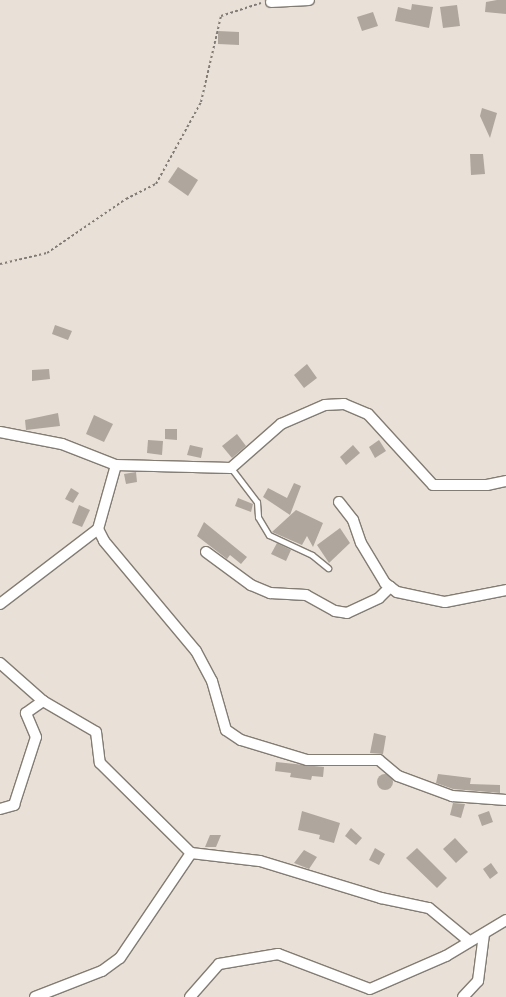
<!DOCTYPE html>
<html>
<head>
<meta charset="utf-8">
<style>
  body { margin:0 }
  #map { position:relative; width:506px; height:997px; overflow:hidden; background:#e9e1d8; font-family:"Sofia Sans Condensed",sans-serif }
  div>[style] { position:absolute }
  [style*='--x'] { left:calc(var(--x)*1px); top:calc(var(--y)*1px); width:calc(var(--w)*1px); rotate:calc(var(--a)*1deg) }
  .building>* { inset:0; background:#afa79e }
  .round { border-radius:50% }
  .path>* { height:2px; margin-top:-1px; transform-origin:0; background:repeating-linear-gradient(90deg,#827c77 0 2.5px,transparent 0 5px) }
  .roads { filter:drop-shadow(1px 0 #837c73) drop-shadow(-1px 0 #837c73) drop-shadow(0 1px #837c73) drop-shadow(0 -1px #837c73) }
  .lane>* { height:5px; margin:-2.5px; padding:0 2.5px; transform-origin:2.5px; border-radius:2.5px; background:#fff }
  .street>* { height:10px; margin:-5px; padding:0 5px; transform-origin:5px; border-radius:5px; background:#fff }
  span { translate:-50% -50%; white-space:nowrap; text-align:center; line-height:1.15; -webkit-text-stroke:4.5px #fff; paint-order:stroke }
</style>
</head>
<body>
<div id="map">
  <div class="building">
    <div style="clip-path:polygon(497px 0,506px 0,506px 14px,485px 12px,486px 2px)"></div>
    <div style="clip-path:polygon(412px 4px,433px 7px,429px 28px,395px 21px,398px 7px,411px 10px)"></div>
    <div style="clip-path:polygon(457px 5px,460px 26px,443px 28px,440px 7px)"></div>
    <div style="clip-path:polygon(373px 12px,378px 26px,362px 31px,357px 17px)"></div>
    <div style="clip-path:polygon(218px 31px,239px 32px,239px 45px,218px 44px)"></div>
    <div style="clip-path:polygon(482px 108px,497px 113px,490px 138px,480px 116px)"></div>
    <div style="clip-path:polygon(470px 154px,483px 154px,485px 174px,471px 175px)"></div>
    <div style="clip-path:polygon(178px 167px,198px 180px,188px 196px,168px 182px)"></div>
    <div style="clip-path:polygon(55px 325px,72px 331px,68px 340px,52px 334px)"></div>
    <div style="clip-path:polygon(307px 364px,317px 378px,304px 388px,294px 375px)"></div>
    <div style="clip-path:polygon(49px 369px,50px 379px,32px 381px,32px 370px)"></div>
    <div style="clip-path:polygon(58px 413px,60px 426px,26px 430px,25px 420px)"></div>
    <div style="clip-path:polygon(94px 415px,113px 424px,104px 442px,86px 434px)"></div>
    <div style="clip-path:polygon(165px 429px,177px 429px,177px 440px,165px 439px)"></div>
    <div style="clip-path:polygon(237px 434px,246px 446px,232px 458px,222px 446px)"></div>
    <div style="clip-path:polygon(148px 440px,163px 441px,162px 455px,147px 453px)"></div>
    <div style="clip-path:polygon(379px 440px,386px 451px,375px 458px,369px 447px)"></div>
    <div style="clip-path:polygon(190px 445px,203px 448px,201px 458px,187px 455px)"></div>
    <div style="clip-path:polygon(353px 445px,360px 453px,346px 465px,340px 457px)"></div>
    <div style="clip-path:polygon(136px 472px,137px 482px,126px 484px,124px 474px)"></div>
    <div style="clip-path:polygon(294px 483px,301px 486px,290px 515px,263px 497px,268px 488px,287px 498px)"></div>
    <div style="clip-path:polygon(71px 488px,79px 493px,73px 503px,65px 499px)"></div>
    <div style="clip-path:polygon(238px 498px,253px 504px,251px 512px,235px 506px)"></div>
    <div style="clip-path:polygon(79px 505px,90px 510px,82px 527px,72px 523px)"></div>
    <div style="clip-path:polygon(296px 510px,323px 523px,313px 547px,307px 536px,302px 545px,272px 532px)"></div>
    <div style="clip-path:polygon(204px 522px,247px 557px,241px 564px,230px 555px,227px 559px,197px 536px)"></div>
    <div style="clip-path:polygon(340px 528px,350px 543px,329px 563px,317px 545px)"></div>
    <div style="clip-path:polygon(277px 543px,291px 550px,286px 561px,271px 554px)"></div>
    <div style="clip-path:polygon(374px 733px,386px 736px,383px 754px,370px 753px)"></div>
    <div style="clip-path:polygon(276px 762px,324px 767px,323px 777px,312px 776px,311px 780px,290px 777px,291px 773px,275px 771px)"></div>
    <div class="round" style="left:377px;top:774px;width:16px;height:16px"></div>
    <div style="clip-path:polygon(438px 774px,471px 778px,470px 784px,500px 785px,500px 793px,453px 789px,436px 783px)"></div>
    <div style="clip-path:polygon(453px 803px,465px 804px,461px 818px,450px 815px)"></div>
    <div style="clip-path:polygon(302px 811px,340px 823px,334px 843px,319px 839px,320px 835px,298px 830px)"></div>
    <div style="clip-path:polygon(489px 811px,493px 822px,482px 826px,478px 815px)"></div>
    <div style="clip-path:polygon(351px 828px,362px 838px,356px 845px,345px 836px)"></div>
    <div style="clip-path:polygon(210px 835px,221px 835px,216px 847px,205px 847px)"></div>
    <div style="clip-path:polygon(455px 838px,468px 852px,456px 863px,443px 849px)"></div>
    <div style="clip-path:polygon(375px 848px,385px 854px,379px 865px,369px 860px)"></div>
    <div style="clip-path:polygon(417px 848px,447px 878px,437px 888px,406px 858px)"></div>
    <div style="clip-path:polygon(304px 850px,317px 857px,309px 869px,294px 863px)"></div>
    <div style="clip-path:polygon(491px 863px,498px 873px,490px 879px,483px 869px)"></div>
  </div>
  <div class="path">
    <div style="--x:0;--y:264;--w:48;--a:-13.2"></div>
    <div style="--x:47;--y:253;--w:96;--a:-34.4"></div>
    <div style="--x:126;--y:199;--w:34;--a:-27"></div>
    <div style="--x:156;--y:184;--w:94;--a:-61.2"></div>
    <div style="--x:201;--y:102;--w:88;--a:-76.9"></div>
    <div style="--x:221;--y:16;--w:42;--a:-18"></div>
  </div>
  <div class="roads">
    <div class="lane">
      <div style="--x:231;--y:468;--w:43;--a:52.6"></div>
      <div style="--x:257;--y:502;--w:15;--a:86"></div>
      <div style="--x:258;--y:517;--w:21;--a:59"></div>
      <div style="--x:269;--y:535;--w:47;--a:24.9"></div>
      <div style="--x:312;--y:555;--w:21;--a:39"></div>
    </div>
    <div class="street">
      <div style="--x:271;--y:2;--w:38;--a:-3"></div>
      <div style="--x:0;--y:432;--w:63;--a:11"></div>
      <div style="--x:62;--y:444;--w:58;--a:21.3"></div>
      <div style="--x:116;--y:465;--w:115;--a:1.5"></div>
      <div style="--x:231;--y:468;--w:67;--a:-41.3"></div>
      <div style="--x:281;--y:424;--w:48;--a:-23.4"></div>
      <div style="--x:325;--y:405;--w:19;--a:-3"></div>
      <div style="--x:344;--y:404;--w:26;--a:23"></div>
      <div style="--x:368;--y:414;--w:96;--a:47.5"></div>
      <div style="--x:433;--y:485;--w:54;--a:0"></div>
      <div style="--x:487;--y:485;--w:19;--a:-12"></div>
      <div style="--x:116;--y:465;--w:66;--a:105.7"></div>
      <div style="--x:98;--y:529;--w:13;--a:63"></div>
      <div style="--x:104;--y:541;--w:143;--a:50.1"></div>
      <div style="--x:196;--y:651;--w:34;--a:62"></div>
      <div style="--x:212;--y:681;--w:51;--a:74.1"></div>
      <div style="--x:226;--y:730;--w:18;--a:34"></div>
      <div style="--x:241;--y:740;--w:69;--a:16.9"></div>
      <div style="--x:307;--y:760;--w:72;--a:0"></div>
      <div style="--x:379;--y:760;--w:25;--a:40"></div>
      <div style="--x:398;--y:776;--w:58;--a:20.3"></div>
      <div style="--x:452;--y:796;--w:54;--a:4.2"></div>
      <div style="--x:339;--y:502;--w:23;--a:52"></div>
      <div style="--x:353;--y:520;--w:24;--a:71"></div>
      <div style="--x:361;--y:543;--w:47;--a:59"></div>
      <div style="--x:385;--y:583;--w:15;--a:37"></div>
      <div style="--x:397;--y:592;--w:49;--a:11.8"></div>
      <div style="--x:445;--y:602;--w:62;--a:-11.1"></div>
      <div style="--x:206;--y:552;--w:56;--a:36.3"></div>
      <div style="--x:251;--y:585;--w:21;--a:23"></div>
      <div style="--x:270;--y:593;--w:36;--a:3"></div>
      <div style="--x:306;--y:595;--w:33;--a:29"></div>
      <div style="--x:335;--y:611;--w:12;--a:9"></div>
      <div style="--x:347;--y:613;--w:35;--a:-25"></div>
      <div style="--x:379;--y:598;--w:16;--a:-45"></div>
      <div style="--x:0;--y:604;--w:123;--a:-37.4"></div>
      <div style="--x:0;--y:663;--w:57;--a:41.5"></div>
      <div style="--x:43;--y:701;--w:61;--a:30.3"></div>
      <div style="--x:96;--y:732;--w:31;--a:83"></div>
      <div style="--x:100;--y:763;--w:128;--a:44.7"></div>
      <div style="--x:191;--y:853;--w:69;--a:6.6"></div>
      <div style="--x:260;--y:861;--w:127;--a:17"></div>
      <div style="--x:381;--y:898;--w:49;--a:11.8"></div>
      <div style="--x:429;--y:908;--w:52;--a:39.5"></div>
      <div style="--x:0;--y:809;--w:15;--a:-16"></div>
      <div style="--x:14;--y:805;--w:71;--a:-72.1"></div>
      <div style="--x:36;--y:737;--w:26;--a:-113"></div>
      <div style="--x:26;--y:713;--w:21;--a:-35"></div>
      <div style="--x:35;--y:997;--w:72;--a:-21.2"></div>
      <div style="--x:102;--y:971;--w:22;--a:-36"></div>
      <div style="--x:120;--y:958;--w:127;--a:-55.9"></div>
      <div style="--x:190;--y:997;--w:44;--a:-48.7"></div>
      <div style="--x:219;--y:964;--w:60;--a:-9.6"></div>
      <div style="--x:278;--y:954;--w:98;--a:20.8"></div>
      <div style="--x:370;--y:989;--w:83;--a:-23.5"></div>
      <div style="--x:446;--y:956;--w:70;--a:-31"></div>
      <div style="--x:463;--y:997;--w:22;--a:-47"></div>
      <div style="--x:478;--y:981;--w:47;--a:-82.7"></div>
    </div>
  </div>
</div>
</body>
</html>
